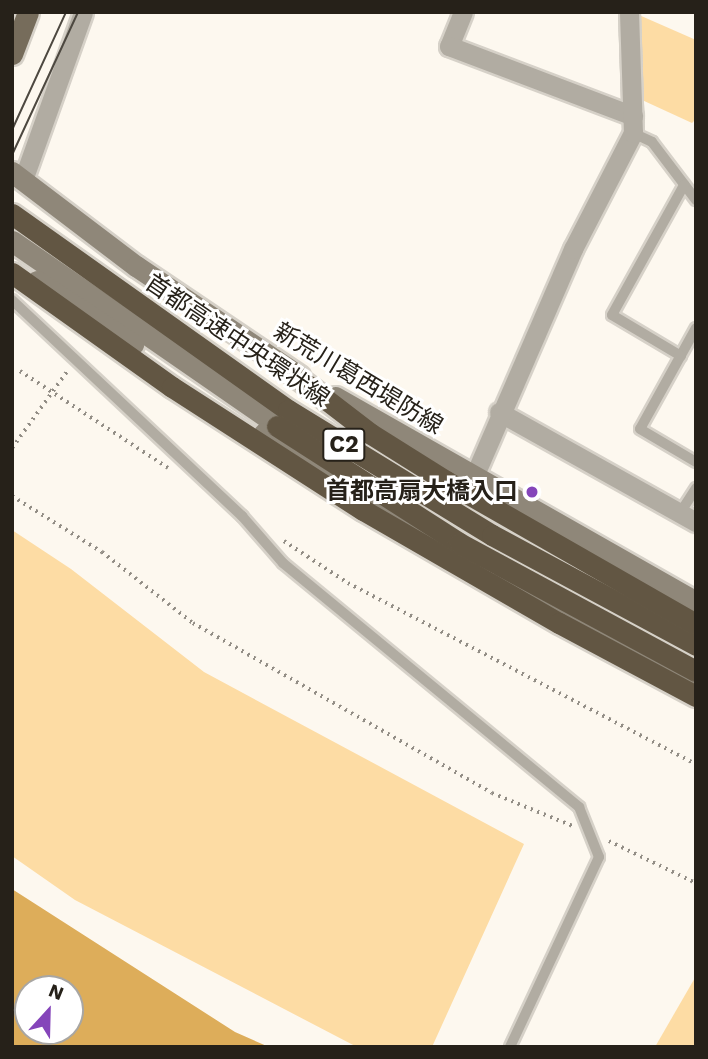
<!DOCTYPE html>
<html>
<head>
<meta charset="utf-8">
<style>
  body { margin:0 }
  #map { position:relative; width:708px; height:1059px; overflow:hidden; background:#fdf8ef; font-family:"Work Sans","Noto Sans JP",sans-serif }
  div>[style] { position:absolute }
  [style*='--x'] { left:calc(var(--x)*1px); top:calc(var(--y)*1px); width:calc(var(--w)*1px); rotate:calc(var(--a)*1deg) }
  .green>* { inset:0; background:#fddca4 }
  .water>* { inset:0; background:#ddad5a }
  .path>* { height:3.5px; margin-top:-1.75px; transform-origin:0; background:repeating-linear-gradient(90deg,#928d85 0 2px,transparent 0 7px) }
  .roads { filter:drop-shadow(2px 0 #d6d1c8) drop-shadow(-2px 0 #d6d1c8) drop-shadow(0 2px #d6d1c8) drop-shadow(0 -2px #d6d1c8) }
  .service>* { height:10px; margin:-5px; padding:0 5px; transform-origin:5px; border-radius:5px; background:#b1aca2 }
  .minor>* { height:19px; margin:-9.5px; padding:0 9.5px; transform-origin:9.5px; border-radius:9.5px; background:#b1aca2 }
  .secondary>* { height:21px; margin:-10.5px; padding:0 10.5px; transform-origin:10.5px; border-radius:10.5px; background:#8f8779 }
  .primary>* { height:21px; margin:-10.5px; padding:0 10.5px; transform-origin:10.5px; border-radius:10.5px; background:#766c5b }
  .motorway>* { height:21px; margin:-10.5px; padding:0 10.5px; transform-origin:10.5px; border-radius:10.5px; background:#625643 }
  .tram>* { height:2px; margin:-1px; padding:0 1px; transform-origin:1px; border-radius:1px; background:#4d4840 }
  .dots>* { width:19px; height:19px; translate:-50% -50%; box-sizing:border-box; border:4px solid #fff; border-radius:50% }
  span { translate:-50% -50%; white-space:nowrap; text-align:center; line-height:1.15; -webkit-text-stroke:6px #fff; paint-order:stroke }
  .shield-label span { padding:2px 5px; background:#fff; border:2px solid; border-radius:5px; -webkit-text-stroke-width:0 }
  .shield-label { font-size:23px; color:#262119; font-weight:700 }
  .street-label { font-size:24px; color:#262119 }
  .poi-label { font-size:24px; color:#262119; font-weight:700 }
  .right { translate:-100% -50%; text-align:right }
  .frame { position:absolute; inset:0; border:14px solid #262119; pointer-events:none }
  .north { position:absolute; left:14px; top:975px; width:70px; height:70px; box-sizing:border-box; background:#fff; border:2px solid #a8a6a3; border-radius:50%; rotate:22deg; font-size:19px; font-weight:700; line-height:28px; text-align:center; color:#262119 }
  .north::after { content:''; display:block; margin:auto; width:24px; height:32px; background:#8545ba; clip-path:polygon(50% 0,100% 100%,50% 72%,0 100%) }
</style>
</head>
<body>
<div id="map">
  <div class="green">
    <div style="clip-path:polygon(639px 15px,696px 40px,696px 119px,692px 123px,642px 100px)"></div>
    <div style="clip-path:polygon(12px 530px,71px 569px,204px 672px,524px 844px,432px 1047px,357px 1047px,75px 900px,12px 856px)"></div>
    <div style="clip-path:polygon(696px 976px,696px 1047px,655px 1047px)"></div>
  </div>
  <div class="water">
    <div style="clip-path:polygon(evenodd,12px 889px,235px 1032px,269px 1047px,12px 1047px,12px 889px,28px 989px,70px 989px,70px 1031px,28px 1031px,28px 989px)"></div>
  </div>
  <div class="path">
    <div style="--x:20;--y:371;--w:177;--a:33.2"></div>
    <div style="--x:12;--y:448;--w:96;--a:-54.3"></div>
    <div style="--x:12;--y:496;--w:106;--a:31.9"></div>
    <div style="--x:102;--y:552;--w:115;--a:38"></div>
    <div style="--x:193;--y:623;--w:344;--a:29.6"></div>
    <div style="--x:492;--y:793;--w:87;--a:22.2"></div>
    <div style="--x:284;--y:541;--w:77;--a:33.3"></div>
    <div style="--x:348;--y:583;--w:392;--a:27.5"></div>
    <div style="--x:609;--y:841;--w:97;--a:25.8"></div>
  </div>
  <div class="roads">
    <div class="service">
      <div style="--x:633;--y:133;--w:21;--a:25"></div>
      <div style="--x:652;--y:142;--w:73;--a:52.8"></div>
      <div style="--x:12;--y:300;--w:316;--a:43.2"></div>
      <div style="--x:242;--y:516;--w:62;--a:48.9"></div>
      <div style="--x:283;--y:563;--w:384;--a:39.5"></div>
      <div style="--x:579;--y:807;--w:54;--a:68.2"></div>
      <div style="--x:599;--y:857;--w:210;--a:115.1"></div>
      <div style="--x:696;--y:328;--w:115;--a:119"></div>
      <div style="--x:640;--y:429;--w:65;--a:30.5"></div>
      <div style="--x:681;--y:356;--w:80;--a:-149.3"></div>
      <div style="--x:612;--y:315;--w:149;--a:-61"></div>
      <div style="--x:680;--y:513;--w:30;--a:-57"></div>
    </div>
    <div class="minor">
      <div style="--x:463;--y:12;--w:37;--a:112"></div>
      <div style="--x:449;--y:46;--w:197;--a:20.8"></div>
      <div style="--x:23;--y:180;--w:178;--a:-70.3"></div>
      <div style="--x:499;--y:412;--w:226;--a:29.2"></div>
      <div style="--x:473;--y:479;--w:251;--a:-66.5"></div>
      <div style="--x:573;--y:249;--w:131;--a:-62.7"></div>
      <div style="--x:633;--y:133;--w:121;--a:-91.9"></div>
    </div>
    <div class="secondary">
      <div style="--x:12;--y:172;--w:156;--a:37.2"></div>
      <div style="--x:136;--y:266;--w:197;--a:34"></div>
      <div style="--x:12;--y:241;--w:339;--a:34.7"></div>
      <div style="--x:37;--y:281;--w:115;--a:33.3"></div>
      <div style="--x:335;--y:397;--w:415;--a:29.6"></div>
      <div style="--x:264;--y:433;--w:216;--a:31.8"></div>
      <div style="--x:503;--y:578;--w:219;--a:28.3"></div>
    </div>
    <div class="primary">
      <div style="--x:12;--y:54;--w:45;--a:-69.1"></div>
    </div>
    <div class="motorway">
      <div style="--x:12;--y:214;--w:339;--a:35.4"></div>
      <div style="--x:288;--y:410;--w:239;--a:31.5"></div>
      <div style="--x:492;--y:535;--w:232;--a:28.3"></div>
      <div style="--x:12;--y:273;--w:196;--a:35.5"></div>
      <div style="--x:172;--y:387;--w:227;--a:32.8"></div>
      <div style="--x:363;--y:510;--w:226;--a:30"></div>
      <div style="--x:559;--y:623;--w:155;--a:28.1"></div>
      <div style="--x:285;--y:368;--w:108;--a:37.5"></div>
      <div style="--x:371;--y:434;--w:89;--a:32.1"></div>
      <div style="--x:446;--y:481;--w:288;--a:29.8"></div>
      <div style="--x:277;--y:426;--w:216;--a:32.7"></div>
      <div style="--x:459;--y:543;--w:269;--a:28.4"></div>
    </div>
  </div>
  <div class="tram">
    <div style="--x:12;--y:130;--w:130;--a:-65.4"></div>
    <div style="--x:12;--y:155;--w:157;--a:-65.2"></div>
  </div>
  <div class="dots">
    <div style="left:532px;top:492px;background:#8545ba"></div>
  </div>
  <div class="shield-label">
    <span style="left:344px;top:445px">C2</span>
  </div>
  <div class="street-label">
    <span style="left:237px;top:341px;rotate:34deg">首都高速中央環状線</span>
    <span style="left:358px;top:379px;rotate:31deg">新荒川葛西堤防線</span>
  </div>
  <div class="poi-label">
    <span class="right" style="left:518px;top:492px">首都高扇大橋入口</span>
  </div>
  <div class="frame"></div>
  <div class="north">N</div>
</div>
</body>
</html>
